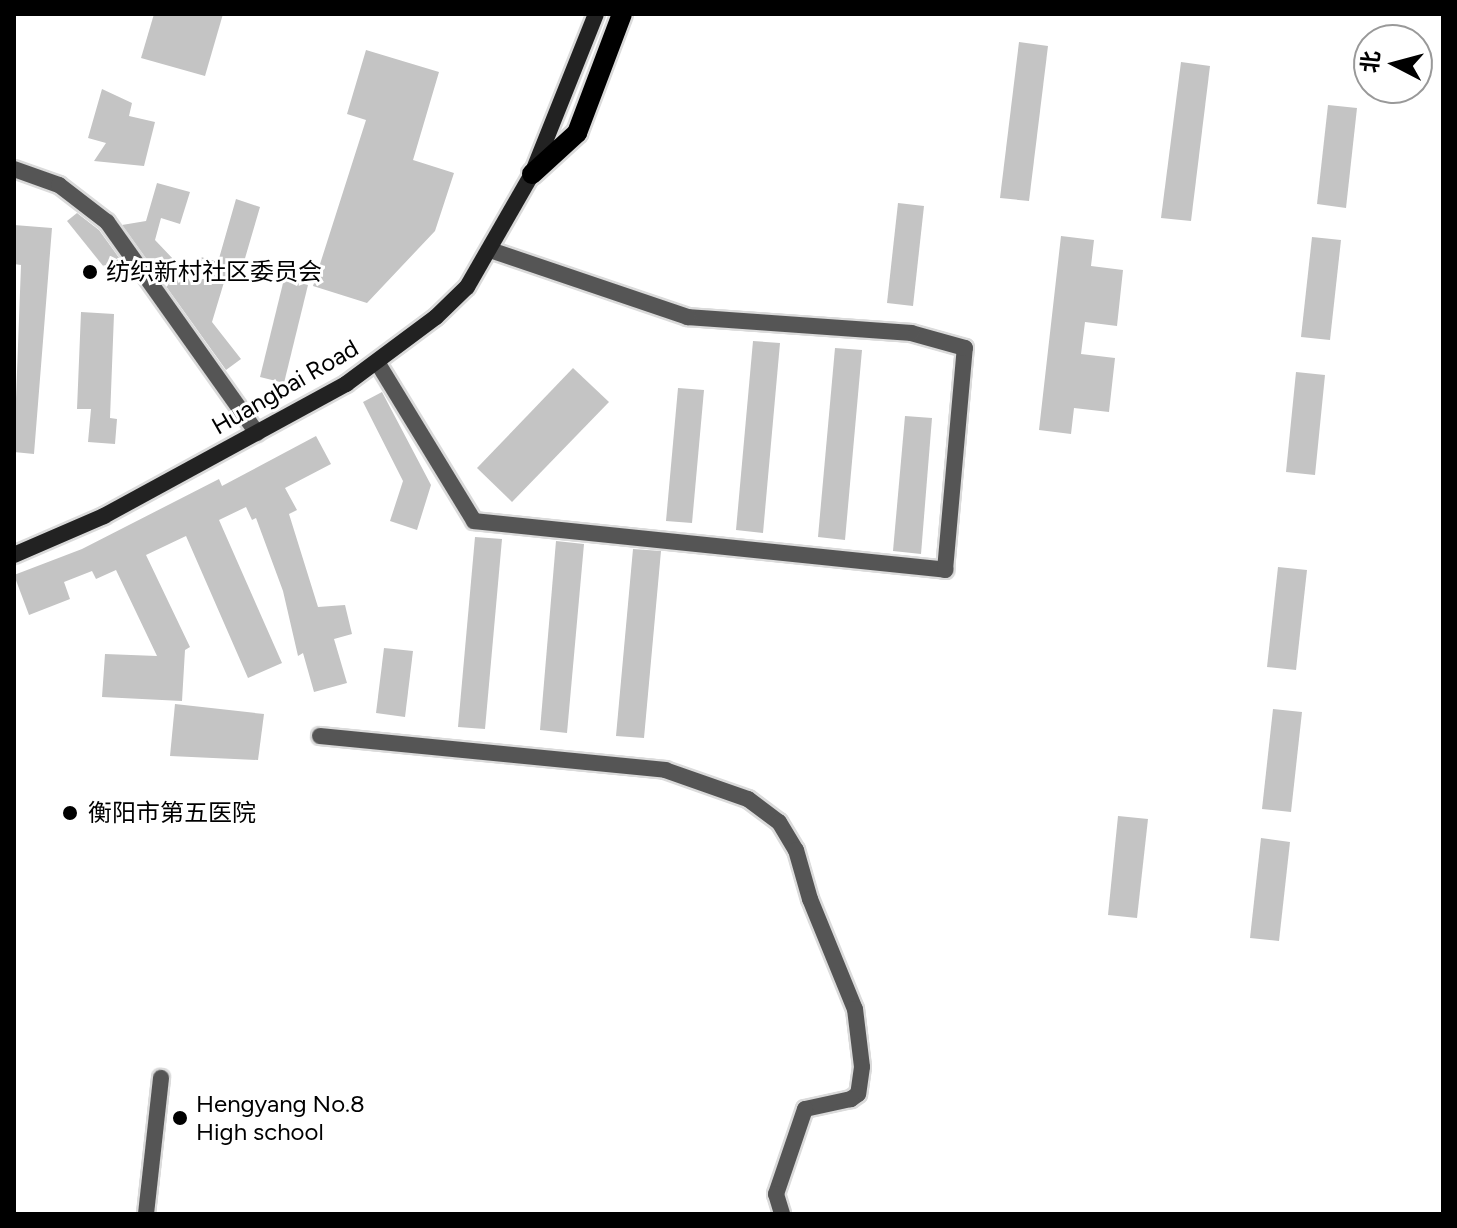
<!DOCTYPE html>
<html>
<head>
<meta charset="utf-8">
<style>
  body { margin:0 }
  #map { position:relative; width:1457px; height:1228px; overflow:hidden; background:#fff; font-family:Figtree,"Noto Sans SC",sans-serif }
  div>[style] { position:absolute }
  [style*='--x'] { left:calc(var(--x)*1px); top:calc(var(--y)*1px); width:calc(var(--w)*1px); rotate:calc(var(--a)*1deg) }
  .building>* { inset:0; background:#c4c4c4 }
  .roads { filter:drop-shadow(2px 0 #dbdbdb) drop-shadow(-2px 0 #dbdbdb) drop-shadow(0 2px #dbdbdb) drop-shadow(0 -2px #dbdbdb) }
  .street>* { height:16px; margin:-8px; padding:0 8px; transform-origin:8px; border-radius:8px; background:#555 }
  .secondary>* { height:16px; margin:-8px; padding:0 8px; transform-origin:8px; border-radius:8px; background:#222 }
  .primary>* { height:20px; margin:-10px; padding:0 10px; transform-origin:10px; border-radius:10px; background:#000 }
  .dots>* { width:22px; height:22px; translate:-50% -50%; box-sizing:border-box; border:4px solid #fff; border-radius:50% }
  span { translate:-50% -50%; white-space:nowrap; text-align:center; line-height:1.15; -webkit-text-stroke:6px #fff; paint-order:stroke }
  .poi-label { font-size:24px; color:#000 }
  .left { translate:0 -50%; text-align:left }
  .street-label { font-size:24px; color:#000 }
  .frame { position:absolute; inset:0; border:16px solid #000; pointer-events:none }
  .north { position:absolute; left:1353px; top:24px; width:80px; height:80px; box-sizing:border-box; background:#fff; border:2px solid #999; border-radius:50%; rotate:276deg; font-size:22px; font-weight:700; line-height:32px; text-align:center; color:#000 }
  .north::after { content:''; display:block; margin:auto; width:28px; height:36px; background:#000; clip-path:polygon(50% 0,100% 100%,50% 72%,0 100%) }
</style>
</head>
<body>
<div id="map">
  <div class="building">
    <div style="clip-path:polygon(154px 14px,223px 14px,205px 76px,141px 58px)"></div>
    <div style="clip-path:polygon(1019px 42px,1048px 46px,1029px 201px,1000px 198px)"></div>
    <div style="clip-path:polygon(366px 50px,439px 72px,413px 160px,454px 173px,435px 231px,367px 303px,313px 286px,366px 120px,347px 114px)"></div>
    <div style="clip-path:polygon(1181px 62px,1210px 66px,1191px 221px,1161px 218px)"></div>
    <div style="clip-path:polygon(102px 89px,132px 103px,129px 116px,155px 122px,144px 166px,94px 161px,106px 143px,88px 138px)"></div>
    <div style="clip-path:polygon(1328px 105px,1357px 108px,1346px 208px,1317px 204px)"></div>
    <div style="clip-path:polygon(157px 183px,190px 192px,180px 224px,161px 218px,155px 240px,194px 281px,201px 257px,218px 262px,236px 199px,260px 207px,241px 272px,228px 269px,212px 322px,241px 359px,226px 370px,122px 225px,146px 221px)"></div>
    <div style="clip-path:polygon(898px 203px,924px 206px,913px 306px,887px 303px)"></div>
    <div style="clip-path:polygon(77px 213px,99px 230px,125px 266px,112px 277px,67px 221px)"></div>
    <div style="clip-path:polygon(14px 225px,52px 228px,34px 454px,14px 452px,21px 265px,14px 264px)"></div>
    <div style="clip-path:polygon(1061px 236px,1094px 240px,1091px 266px,1123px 270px,1117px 326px,1085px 322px,1081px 354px,1115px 358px,1109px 412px,1074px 408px,1071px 434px,1039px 430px)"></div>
    <div style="clip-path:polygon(1312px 237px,1341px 240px,1330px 340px,1301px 337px)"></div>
    <div style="clip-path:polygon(284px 279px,308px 285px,284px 383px,260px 377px)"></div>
    <div style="clip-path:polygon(81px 312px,114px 314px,110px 418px,117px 419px,115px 444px,88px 442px,91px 409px,77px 409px)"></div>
    <div style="clip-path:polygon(753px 341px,780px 343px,763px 533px,736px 530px)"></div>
    <div style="clip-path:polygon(835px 348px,862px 350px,845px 540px,818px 537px)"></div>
    <div style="clip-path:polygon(573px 368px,609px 402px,512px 502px,477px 468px)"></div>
    <div style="clip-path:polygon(1296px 372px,1325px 375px,1315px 475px,1286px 472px)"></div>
    <div style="clip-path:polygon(678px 388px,704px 390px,692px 523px,666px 521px)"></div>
    <div style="clip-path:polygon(382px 392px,431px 485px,417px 530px,390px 521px,403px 481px,363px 402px)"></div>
    <div style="clip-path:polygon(905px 416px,932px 418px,921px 554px,893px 551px)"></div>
    <div style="clip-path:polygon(316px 436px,331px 464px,285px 488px,297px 510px,289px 514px,318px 607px,345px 605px,352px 634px,334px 639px,347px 683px,314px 692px,303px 653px,298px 656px,283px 591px,256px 518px,252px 520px,246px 507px,219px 520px,282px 663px,248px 678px,186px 536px,146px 555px,190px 647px,185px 650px,182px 701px,102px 697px,105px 654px,157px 656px,116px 570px,96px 579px,92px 571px,64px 582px,70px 599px,29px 615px,14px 575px,82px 549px,219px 479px,222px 486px)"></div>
    <div style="clip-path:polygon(475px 537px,502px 539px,485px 729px,458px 727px)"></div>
    <div style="clip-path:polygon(556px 541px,584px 544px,567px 733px,540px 730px)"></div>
    <div style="clip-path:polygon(633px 549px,661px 551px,644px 738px,616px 736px)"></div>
    <div style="clip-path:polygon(1278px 567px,1307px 570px,1296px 670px,1267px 667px)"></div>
    <div style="clip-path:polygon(384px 648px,413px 651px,405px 717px,376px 713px)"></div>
    <div style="clip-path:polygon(175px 704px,264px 714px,258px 760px,170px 756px)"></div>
    <div style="clip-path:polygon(1273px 709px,1302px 712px,1291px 812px,1262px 809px)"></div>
    <div style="clip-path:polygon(1118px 816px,1148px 819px,1137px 918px,1108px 915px)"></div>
    <div style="clip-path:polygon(1261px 838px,1290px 842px,1279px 941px,1250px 938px)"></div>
  </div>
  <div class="roads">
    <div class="street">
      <div style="--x:14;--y:169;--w:48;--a:19.6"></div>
      <div style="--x:59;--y:185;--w:61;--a:37.6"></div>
      <div style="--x:107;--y:222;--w:259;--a:54.6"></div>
      <div style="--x:377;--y:362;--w:186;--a:58.6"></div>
      <div style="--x:474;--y:521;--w:474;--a:5.9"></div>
      <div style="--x:945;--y:570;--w:223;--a:-84.9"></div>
      <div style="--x:965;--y:348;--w:56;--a:-164.5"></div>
      <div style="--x:911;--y:333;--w:224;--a:-175.9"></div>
      <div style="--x:688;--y:317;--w:209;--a:-161.3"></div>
      <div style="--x:320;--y:736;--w:347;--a:5.6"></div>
      <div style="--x:665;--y:770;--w:88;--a:19.3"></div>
      <div style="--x:748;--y:799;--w:39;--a:37"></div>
      <div style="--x:779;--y:822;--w:33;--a:59"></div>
      <div style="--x:796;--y:850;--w:51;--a:74.1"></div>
      <div style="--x:810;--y:899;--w:119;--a:67.8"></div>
      <div style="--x:855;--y:1009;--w:58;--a:83.1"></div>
      <div style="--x:862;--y:1067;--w:27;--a:98"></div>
      <div style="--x:858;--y:1094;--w:9;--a:144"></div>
      <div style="--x:851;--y:1099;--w:47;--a:167.7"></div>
      <div style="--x:805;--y:1109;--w:90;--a:108.8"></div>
      <div style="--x:776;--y:1194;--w:21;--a:73"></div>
      <div style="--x:146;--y:1214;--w:137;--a:-83.7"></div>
    </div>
    <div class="secondary">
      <div style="--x:14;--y:555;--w:98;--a:-23.4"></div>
      <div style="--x:104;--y:516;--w:276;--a:-28.6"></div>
      <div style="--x:346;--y:384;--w:112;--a:-36.7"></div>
      <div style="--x:436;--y:317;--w:43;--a:-44.1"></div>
      <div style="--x:467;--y:287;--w:130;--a:-60.1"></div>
      <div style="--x:532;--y:174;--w:172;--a:-68.2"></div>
    </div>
    <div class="primary">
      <div style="--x:532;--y:174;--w:61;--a:-42.3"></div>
      <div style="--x:577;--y:133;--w:127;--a:-69.3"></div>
    </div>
  </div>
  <div class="dots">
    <div style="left:90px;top:272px;background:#000"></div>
    <div style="left:70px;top:813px;background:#000"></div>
    <div style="left:180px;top:1118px;background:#000"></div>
  </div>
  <div class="poi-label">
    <span class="left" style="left:106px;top:272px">纺织新村社区委员会</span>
    <span class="left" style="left:88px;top:813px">衡阳市第五医院</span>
    <span class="left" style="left:196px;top:1118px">Hengyang No.8<br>High school</span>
  </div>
  <div class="street-label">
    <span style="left:285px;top:387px;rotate:-30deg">Huangbai Road</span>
  </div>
  <div class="frame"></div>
  <div class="north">北</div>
</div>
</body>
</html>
